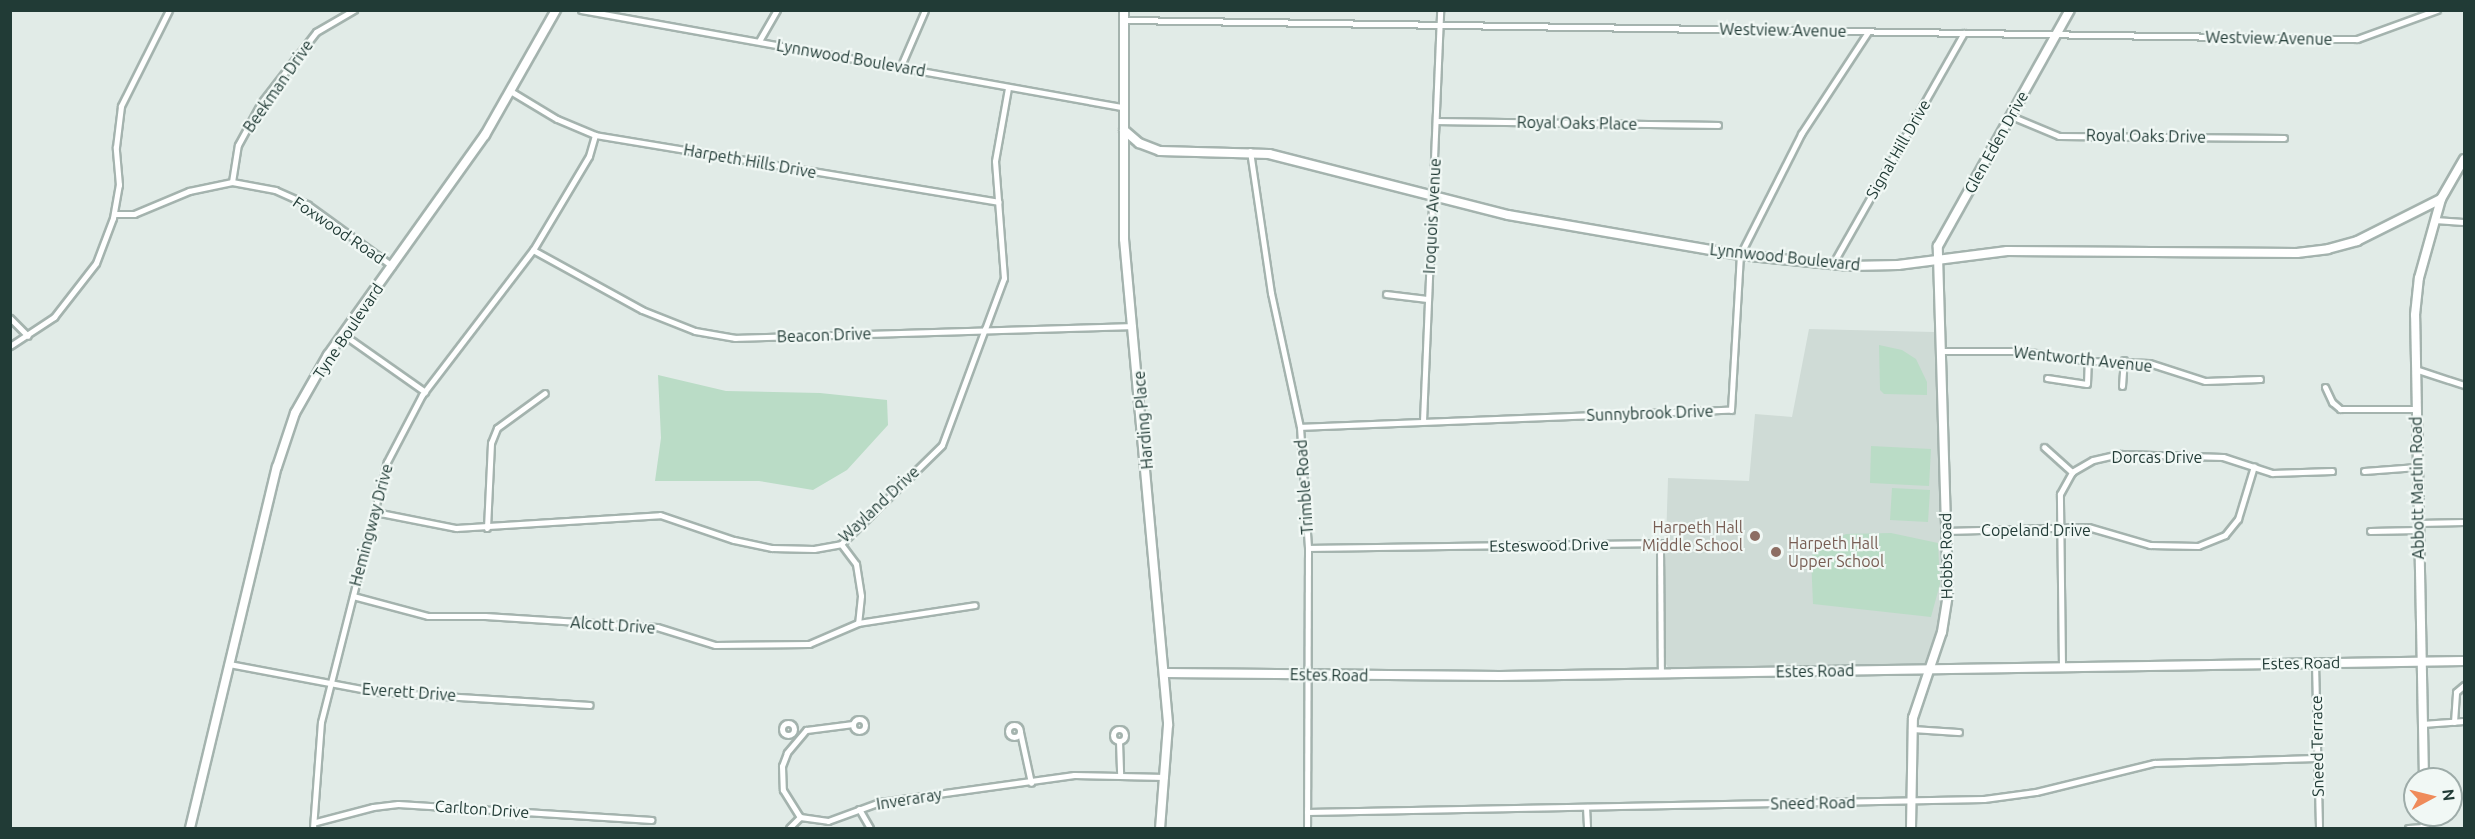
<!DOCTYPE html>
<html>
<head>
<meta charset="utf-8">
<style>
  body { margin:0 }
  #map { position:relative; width:2475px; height:839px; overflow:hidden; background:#e1ebe7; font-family:Ubuntu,sans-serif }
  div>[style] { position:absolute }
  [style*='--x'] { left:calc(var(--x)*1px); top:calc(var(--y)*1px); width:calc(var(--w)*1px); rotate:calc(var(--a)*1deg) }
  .built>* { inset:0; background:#cfdbd6 }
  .green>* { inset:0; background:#badcc6 }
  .roads { filter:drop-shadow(2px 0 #a4b3ae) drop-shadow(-2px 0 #a4b3ae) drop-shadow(0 2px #a4b3ae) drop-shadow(0 -2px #a4b3ae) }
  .street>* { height:5px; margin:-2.5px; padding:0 2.5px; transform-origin:2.5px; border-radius:2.5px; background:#fff }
  .street>.ring { margin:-2.5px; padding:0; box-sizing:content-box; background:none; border:5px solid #fff; border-radius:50% }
  .secondary>* { height:8px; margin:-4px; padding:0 4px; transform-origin:4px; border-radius:4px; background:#fff }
  .dots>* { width:16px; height:16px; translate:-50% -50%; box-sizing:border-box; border:3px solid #f1f8f5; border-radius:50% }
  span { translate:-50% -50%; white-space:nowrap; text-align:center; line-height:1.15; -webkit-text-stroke:4.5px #f1f8f5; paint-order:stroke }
  .street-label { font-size:16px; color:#213b36 }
  .education-label { font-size:16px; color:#785e54 }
  .right { translate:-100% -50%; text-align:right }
  .left { translate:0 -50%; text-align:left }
  .frame { position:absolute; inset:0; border:12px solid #213b36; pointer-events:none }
  .north { position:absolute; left:2403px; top:767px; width:60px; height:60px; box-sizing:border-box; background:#f1f8f5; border:2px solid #9eaca9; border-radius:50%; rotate:83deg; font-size:16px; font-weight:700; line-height:24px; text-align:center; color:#213b36 }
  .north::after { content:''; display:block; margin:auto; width:21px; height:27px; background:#ef8b5a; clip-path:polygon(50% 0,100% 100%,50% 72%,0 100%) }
</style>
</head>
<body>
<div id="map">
  <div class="built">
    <div style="clip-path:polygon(1809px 329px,1934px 332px,1943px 592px,1939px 622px,1926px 663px,1669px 669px,1663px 659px,1663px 637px,1668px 478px,1749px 481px,1755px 414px,1792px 417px)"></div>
  </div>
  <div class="green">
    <div style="clip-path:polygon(1879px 345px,1902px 350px,1916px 359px,1927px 382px,1927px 395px,1884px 394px,1880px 390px)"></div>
    <div style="clip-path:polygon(658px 375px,726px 391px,820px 393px,887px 400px,888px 425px,847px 470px,813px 490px,759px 481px,655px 481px,661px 438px)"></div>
    <div style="clip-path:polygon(1871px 446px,1931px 449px,1929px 486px,1870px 483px)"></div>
    <div style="clip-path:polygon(1892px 488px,1930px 490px,1928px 522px,1890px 520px)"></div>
    <div style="clip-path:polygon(1891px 533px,1938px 543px,1940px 584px,1931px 617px,1813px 604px,1811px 557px,1817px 547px,1846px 534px)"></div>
  </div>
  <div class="roads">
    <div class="street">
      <div style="--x:581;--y:10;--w:549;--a:10.18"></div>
      <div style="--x:1124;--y:20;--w:1233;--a:0.88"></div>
      <div style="--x:2357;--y:39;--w:85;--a:-19.9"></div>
      <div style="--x:759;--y:41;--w:36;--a:-60"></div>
      <div style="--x:900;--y:68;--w:63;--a:-66.7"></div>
      <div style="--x:512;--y:92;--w:52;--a:31"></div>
      <div style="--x:557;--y:119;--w:41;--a:22.8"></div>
      <div style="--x:595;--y:135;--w:409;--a:9.4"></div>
      <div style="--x:2011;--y:116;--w:52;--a:22.6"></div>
      <div style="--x:2059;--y:136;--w:225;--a:0.5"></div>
      <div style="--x:1436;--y:121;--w:282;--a:0.8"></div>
      <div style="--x:1250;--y:151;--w:144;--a:81.6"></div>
      <div style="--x:1271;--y:293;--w:137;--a:77.8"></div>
      <div style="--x:1300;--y:427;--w:121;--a:86.2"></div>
      <div style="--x:1308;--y:548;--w:280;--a:90.2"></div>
      <div style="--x:232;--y:182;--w:37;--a:-81"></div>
      <div style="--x:238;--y:145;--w:48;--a:-61.3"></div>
      <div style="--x:261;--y:103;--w:90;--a:-52.2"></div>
      <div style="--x:316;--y:32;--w:44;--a:-30.1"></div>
      <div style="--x:114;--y:214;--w:20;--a:0"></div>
      <div style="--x:134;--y:214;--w:60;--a:-22.7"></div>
      <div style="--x:189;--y:191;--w:44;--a:-11.8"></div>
      <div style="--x:232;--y:182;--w:44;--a:10.5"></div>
      <div style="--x:275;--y:190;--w:36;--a:24"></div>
      <div style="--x:308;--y:205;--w:104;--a:36"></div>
      <div style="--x:2434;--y:220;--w:30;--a:4"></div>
      <div style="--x:533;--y:250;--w:124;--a:28.8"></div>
      <div style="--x:642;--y:310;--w:57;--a:21.6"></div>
      <div style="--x:695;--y:331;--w:41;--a:9.9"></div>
      <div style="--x:735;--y:338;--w:398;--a:-1.7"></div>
      <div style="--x:1832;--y:265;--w:267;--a:-60.4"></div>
      <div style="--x:1386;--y:294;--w:41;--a:7"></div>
      <div style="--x:10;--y:318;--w:25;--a:45"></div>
      <div style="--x:344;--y:335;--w:99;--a:35.1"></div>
      <div style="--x:10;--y:346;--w:53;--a:-33.4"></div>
      <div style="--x:54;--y:317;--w:68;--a:-52.1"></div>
      <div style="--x:96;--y:263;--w:48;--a:-69.3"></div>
      <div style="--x:113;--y:218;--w:34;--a:-80"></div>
      <div style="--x:119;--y:185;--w:38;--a:-95"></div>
      <div style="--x:116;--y:147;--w:41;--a:-83"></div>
      <div style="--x:121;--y:106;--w:107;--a:-63.4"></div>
      <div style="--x:1940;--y:351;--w:82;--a:0"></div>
      <div style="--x:2022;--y:351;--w:67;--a:8.6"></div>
      <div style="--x:2088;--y:361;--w:61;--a:1.9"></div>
      <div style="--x:2149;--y:363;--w:59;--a:17.8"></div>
      <div style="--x:2205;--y:381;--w:55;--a:-2.1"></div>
      <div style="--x:2415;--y:369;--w:52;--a:18.1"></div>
      <div style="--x:2047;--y:378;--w:40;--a:8.5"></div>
      <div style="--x:2087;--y:384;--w:23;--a:-88"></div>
      <div style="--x:2122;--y:386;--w:26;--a:-86"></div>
      <div style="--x:2325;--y:387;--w:17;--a:65"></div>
      <div style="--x:2332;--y:402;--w:11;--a:41"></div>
      <div style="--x:2340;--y:409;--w:76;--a:0"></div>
      <div style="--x:1423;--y:421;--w:411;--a:-87.6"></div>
      <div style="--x:1300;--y:427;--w:431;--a:-2.3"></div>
      <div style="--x:1731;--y:410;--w:155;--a:-86.7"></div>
      <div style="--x:1740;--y:255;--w:136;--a:-63.2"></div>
      <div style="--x:1801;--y:134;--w:122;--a:-56.7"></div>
      <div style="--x:2044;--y:447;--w:38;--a:42"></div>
      <div style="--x:2364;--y:471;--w:53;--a:-4.3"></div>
      <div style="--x:375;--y:512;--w:83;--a:11.2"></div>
      <div style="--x:456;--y:528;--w:204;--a:-3.6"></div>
      <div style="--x:660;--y:515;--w:78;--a:18.7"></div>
      <div style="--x:734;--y:540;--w:39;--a:12"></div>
      <div style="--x:772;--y:548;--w:42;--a:1.4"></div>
      <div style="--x:814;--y:549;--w:27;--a:-10"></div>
      <div style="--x:841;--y:544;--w:141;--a:-44.4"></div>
      <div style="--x:942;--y:445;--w:124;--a:-69.7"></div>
      <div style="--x:985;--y:329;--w:54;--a:-69.6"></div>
      <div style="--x:1004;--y:278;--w:117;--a:-94.4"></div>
      <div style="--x:995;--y:161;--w:74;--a:-79.9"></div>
      <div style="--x:2418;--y:523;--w:46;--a:-1.2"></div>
      <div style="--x:487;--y:528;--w:85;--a:-87.3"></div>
      <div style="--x:491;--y:443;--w:16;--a:-68"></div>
      <div style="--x:497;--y:428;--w:59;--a:-36.1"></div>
      <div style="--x:1946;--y:531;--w:142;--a:-1.6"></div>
      <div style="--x:2088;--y:527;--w:65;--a:16.2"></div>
      <div style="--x:2150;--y:545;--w:48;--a:1.2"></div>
      <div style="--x:2198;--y:546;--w:29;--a:-22"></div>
      <div style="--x:2225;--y:535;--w:21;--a:-51"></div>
      <div style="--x:2238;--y:519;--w:55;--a:-73.2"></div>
      <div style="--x:2370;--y:531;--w:49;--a:-1.2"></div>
      <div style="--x:841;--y:544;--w:25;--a:53"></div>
      <div style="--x:856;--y:564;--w:32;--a:81"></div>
      <div style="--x:861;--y:596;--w:27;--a:96"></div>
      <div style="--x:1308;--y:548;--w:352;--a:-0.8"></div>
      <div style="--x:1660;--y:543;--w:131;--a:89.6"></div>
      <div style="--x:353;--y:596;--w:78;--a:14.9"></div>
      <div style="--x:428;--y:616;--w:57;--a:0"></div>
      <div style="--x:485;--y:616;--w:172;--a:3.7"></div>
      <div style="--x:657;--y:627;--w:61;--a:17.2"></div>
      <div style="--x:715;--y:645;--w:94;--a:-0.6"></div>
      <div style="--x:809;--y:644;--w:53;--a:-23.2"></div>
      <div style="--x:858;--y:623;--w:118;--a:-8.7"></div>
      <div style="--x:2315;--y:663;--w:165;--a:88.6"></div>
      <div style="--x:229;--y:664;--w:151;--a:10.7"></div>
      <div style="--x:377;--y:692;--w:213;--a:3.5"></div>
      <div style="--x:2062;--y:666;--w:172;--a:-90.7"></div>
      <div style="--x:2060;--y:494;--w:25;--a:-61"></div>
      <div style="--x:2072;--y:472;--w:24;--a:-30"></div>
      <div style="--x:2093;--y:460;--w:28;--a:-13"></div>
      <div style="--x:2120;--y:454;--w:103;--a:1.7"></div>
      <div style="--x:2223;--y:457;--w:52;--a:18.1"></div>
      <div style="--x:2272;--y:473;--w:60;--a:-1.9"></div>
      <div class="ring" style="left:853px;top:719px;width:7px;height:7px"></div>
      <div style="--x:2454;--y:722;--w:30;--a:-86"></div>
      <div style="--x:2456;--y:692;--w:11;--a:-41"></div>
      <div class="ring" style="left:782px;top:723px;width:7px;height:7px"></div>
      <div style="--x:853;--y:724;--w:47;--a:172.7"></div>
      <div style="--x:806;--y:730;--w:30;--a:130"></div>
      <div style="--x:787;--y:753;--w:14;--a:111"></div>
      <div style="--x:782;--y:766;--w:24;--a:88"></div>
      <div style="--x:783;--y:790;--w:32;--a:58"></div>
      <div style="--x:800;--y:817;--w:28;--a:8"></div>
      <div style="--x:828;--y:821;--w:55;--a:-20.1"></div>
      <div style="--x:880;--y:802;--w:196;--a:-7.9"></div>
      <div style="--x:1074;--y:775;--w:91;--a:1.3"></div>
      <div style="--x:2422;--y:724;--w:42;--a:-4.1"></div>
      <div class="ring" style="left:1008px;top:725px;width:7px;height:7px"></div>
      <div style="--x:1911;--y:729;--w:48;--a:3.6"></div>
      <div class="ring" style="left:1113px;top:729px;width:7px;height:7px"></div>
      <div style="--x:1020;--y:732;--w:52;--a:77.8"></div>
      <div style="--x:1119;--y:741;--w:33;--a:88"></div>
      <div style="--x:1586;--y:807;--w:21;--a:87"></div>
      <div style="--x:859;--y:809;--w:22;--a:60"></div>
      <div style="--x:1307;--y:812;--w:677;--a:-1.1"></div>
      <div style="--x:1984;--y:799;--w:52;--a:-7.7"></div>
      <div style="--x:2036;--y:792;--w:122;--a:-13.8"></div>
      <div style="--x:2154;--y:763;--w:162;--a:-1.8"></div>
      <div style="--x:316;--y:822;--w:59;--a:-14.7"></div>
      <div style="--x:373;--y:807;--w:25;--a:-7"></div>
      <div style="--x:398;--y:804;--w:254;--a:3.6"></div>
      <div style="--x:313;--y:828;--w:106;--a:-85.7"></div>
      <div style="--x:321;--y:722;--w:268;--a:-75.8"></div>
      <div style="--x:387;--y:462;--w:76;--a:-62.4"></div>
      <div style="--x:422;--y:395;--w:183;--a:-52.6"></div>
      <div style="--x:533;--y:250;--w:109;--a:-59.2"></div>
      <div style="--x:589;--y:156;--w:22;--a:-74"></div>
      <div style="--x:789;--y:828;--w:16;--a:-45"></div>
      <div style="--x:2408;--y:828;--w:17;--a:-3"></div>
    </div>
    <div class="secondary">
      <div style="--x:1124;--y:10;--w:229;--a:90"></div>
      <div style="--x:1124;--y:239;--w:488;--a:84.8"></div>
      <div style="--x:1168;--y:725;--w:103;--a:94.4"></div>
      <div style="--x:1124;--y:130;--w:20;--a:41"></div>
      <div style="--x:1139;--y:143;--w:22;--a:21"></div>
      <div style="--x:1160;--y:151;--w:109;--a:1.6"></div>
      <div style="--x:1269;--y:154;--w:247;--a:14.3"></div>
      <div style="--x:1508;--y:215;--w:235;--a:9.8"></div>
      <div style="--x:1740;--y:255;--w:111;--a:5.7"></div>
      <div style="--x:1850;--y:266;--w:48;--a:-1.2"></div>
      <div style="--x:1898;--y:265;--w:110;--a:-7.3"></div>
      <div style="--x:2007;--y:251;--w:290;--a:0.4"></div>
      <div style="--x:2297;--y:253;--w:31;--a:-7"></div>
      <div style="--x:2328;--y:249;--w:30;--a:-15"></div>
      <div style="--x:2357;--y:241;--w:94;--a:-26.6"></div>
      <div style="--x:2441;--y:199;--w:46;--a:-60.1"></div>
      <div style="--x:1165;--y:673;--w:335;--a:0.5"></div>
      <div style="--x:1500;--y:676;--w:964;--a:-0.89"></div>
      <div style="--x:2424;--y:779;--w:464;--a:-91.1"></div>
      <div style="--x:2415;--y:315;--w:37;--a:-84"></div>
      <div style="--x:2419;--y:278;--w:82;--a:-74.4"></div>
      <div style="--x:2424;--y:815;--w:13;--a:86"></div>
      <div style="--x:190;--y:828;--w:371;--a:-76.5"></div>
      <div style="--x:277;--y:467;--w:57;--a:-71.6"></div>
      <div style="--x:295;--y:413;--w:67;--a:-60.4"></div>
      <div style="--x:328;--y:355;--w:270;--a:-54.5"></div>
      <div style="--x:485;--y:135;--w:144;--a:-60.4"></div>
      <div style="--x:1911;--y:828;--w:110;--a:-89"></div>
      <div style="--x:1913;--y:718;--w:91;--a:-71.4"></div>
      <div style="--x:1942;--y:632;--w:39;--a:-81"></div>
      <div style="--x:1948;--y:593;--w:347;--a:-91.7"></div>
      <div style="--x:1938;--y:246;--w:270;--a:-60.8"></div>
    </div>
  </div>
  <div class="dots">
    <div style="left:1755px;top:536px;background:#8d6e63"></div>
    <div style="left:1776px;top:552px;background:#8d6e63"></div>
  </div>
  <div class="street-label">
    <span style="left:1783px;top:30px;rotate:1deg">Westview Avenue</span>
    <span style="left:2269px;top:38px;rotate:1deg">Westview Avenue</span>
    <span style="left:851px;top:58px;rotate:10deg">Lynnwood Boulevard</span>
    <span style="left:278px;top:86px;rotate:-55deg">Beekman Drive</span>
    <span style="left:1577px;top:123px;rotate:1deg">Royal Oaks Place</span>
    <span style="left:2146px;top:136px;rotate:1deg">Royal Oaks Drive</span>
    <span style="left:1996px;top:142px;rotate:-61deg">Glen Eden Drive</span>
    <span style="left:1898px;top:149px;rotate:-60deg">Signal Hill Drive</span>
    <span style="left:750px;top:161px;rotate:10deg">Harpeth Hills Drive</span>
    <span style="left:1432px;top:216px;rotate:-87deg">Iroquois Avenue</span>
    <span style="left:339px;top:230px;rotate:34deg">Foxwood Road</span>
    <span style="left:1785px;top:257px;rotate:6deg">Lynnwood Boulevard</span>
    <span style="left:348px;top:331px;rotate:-56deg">Tyne Boulevard</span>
    <span style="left:824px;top:335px;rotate:-2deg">Beacon Drive</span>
    <span style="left:2083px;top:359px;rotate:6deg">Wentworth Avenue</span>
    <span style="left:1650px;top:413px;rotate:-2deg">Sunnybrook Drive</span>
    <span style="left:1143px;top:420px;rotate:-95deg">Harding Place</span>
    <span style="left:2157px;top:457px">Dorcas Drive</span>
    <span style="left:1304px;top:487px;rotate:-94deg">Trimble Road</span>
    <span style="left:2417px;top:488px;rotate:-91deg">Abbott Martin Road</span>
    <span style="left:879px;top:504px;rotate:-43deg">Wayland Drive</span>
    <span style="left:371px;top:525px;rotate:-75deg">Hemingway Drive</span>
    <span style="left:2036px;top:530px">Copeland Drive</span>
    <span style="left:1549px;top:545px;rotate:-1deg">Esteswood Drive</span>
    <span style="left:1946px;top:556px;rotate:-91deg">Hobbs Road</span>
    <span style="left:613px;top:625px;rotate:4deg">Alcott Drive</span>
    <span style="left:2301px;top:663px;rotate:-1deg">Estes Road</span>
    <span style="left:1815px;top:671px;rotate:-1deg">Estes Road</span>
    <span style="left:1329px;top:675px;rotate:1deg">Estes Road</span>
    <span style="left:409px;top:692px;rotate:4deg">Everett Drive</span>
    <span style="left:2317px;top:746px;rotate:-91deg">Sneed Terrace</span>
    <span style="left:909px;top:799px;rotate:-9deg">Inveraray</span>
    <span style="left:1813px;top:803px;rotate:-1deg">Sneed Road</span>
    <span style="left:482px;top:809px;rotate:4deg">Carlton Drive</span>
  </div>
  <div class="education-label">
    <span class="right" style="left:1743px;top:536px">Harpeth Hall<br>Middle School</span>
    <span class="left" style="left:1788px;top:552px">Harpeth Hall<br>Upper School</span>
  </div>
  <div class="frame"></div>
  <div class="north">N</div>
</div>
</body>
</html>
